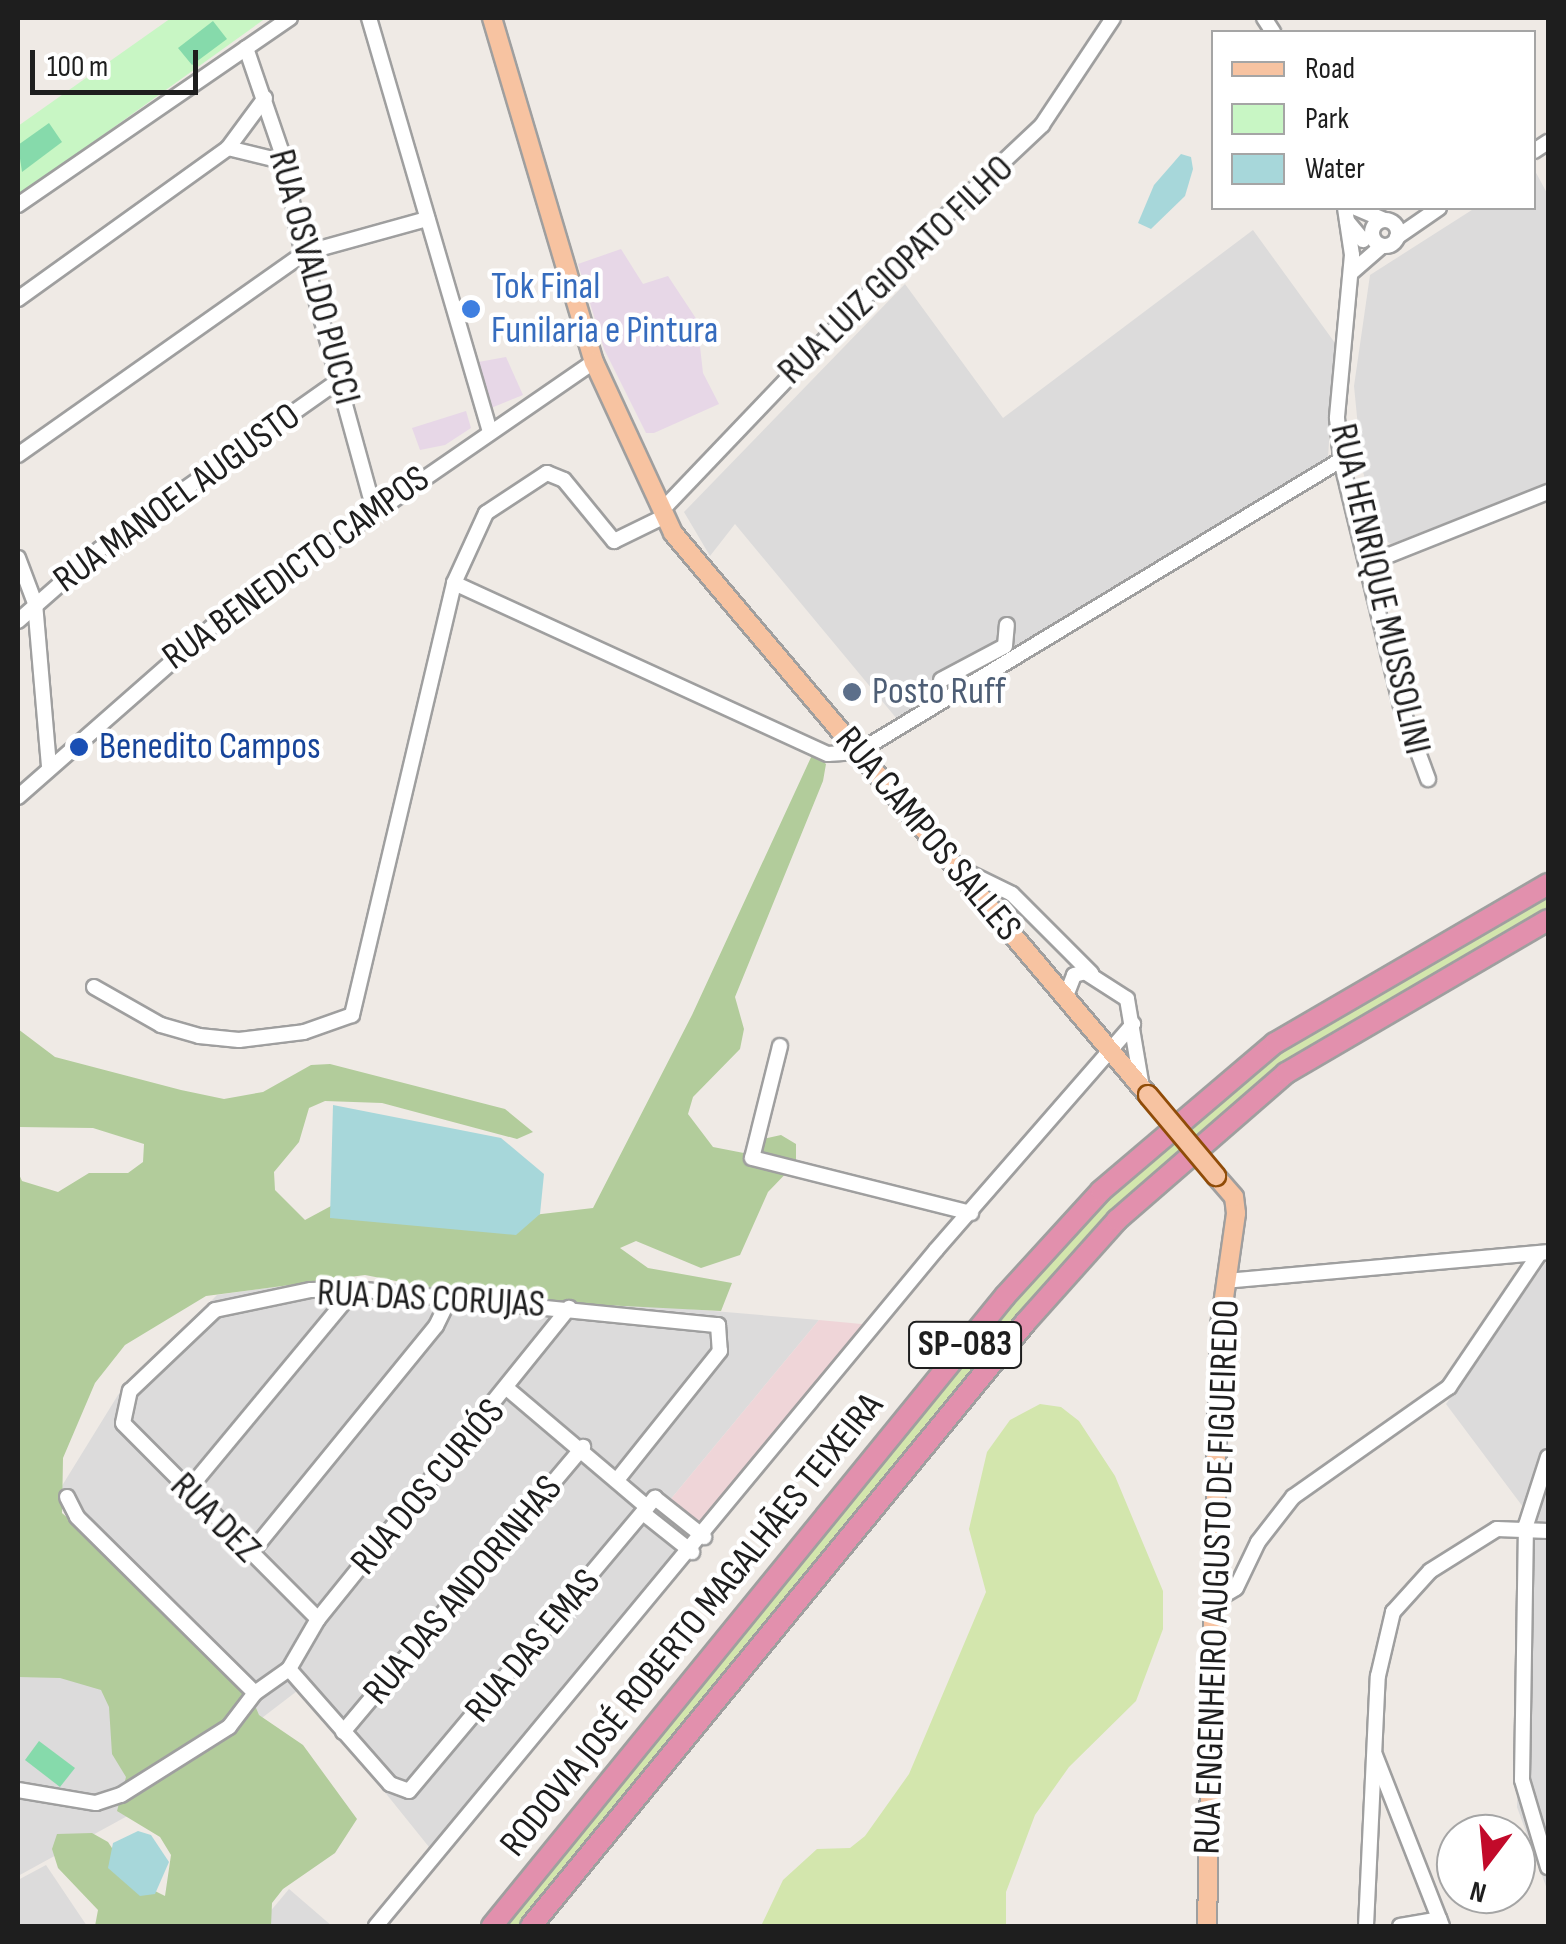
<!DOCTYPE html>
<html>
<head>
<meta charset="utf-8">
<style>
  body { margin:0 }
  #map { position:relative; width:1566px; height:1944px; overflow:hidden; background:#efeae5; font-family:"Sofia Sans Condensed",sans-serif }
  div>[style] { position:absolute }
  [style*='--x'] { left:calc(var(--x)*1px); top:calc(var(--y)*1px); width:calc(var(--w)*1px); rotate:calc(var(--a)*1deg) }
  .residential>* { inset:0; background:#dcdbdb }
  .commercial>* { inset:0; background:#efd5d8 }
  .industrial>* { inset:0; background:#e7d7e7 }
  .grass>* { inset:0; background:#d3e6ad }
  .forest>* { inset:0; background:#b2cc9b }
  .park>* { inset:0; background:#c8f6c4 }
  .pitch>* { inset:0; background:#86daab }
  .water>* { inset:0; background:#a7d7da }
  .roads { filter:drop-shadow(2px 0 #9f9f9f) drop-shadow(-2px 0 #9f9f9f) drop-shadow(0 2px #9f9f9f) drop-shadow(0 -2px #9f9f9f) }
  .minor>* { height:14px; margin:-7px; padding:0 7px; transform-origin:7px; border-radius:7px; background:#fff }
  .minor>.ring { margin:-7px; padding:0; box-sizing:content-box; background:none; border:14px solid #fff; border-radius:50% }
  .major>* { height:18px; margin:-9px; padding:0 9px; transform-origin:9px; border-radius:9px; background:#f7c3a1 }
  .highway>* { height:20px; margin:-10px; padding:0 10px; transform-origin:10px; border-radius:10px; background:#e290ad }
  .bridges { filter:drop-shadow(2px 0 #904c08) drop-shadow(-2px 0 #904c08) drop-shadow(0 2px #904c08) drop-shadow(0 -2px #904c08) }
  .major-bridge>* { height:18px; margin:-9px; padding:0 9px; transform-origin:9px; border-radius:9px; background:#f7c3a1 }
  .dots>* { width:28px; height:28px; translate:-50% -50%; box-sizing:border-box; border:5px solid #fff; border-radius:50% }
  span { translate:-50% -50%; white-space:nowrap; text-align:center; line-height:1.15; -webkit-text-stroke:9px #fff; paint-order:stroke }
  .shield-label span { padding:2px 8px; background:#fff; border:2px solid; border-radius:8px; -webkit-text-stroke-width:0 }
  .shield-label { font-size:35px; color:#1e1e1e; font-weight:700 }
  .street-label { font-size:38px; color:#1e1e1e }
  .shop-label { font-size:38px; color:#366cbe }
  .left { translate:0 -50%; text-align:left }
  .service-label { font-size:38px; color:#4e5e75 }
  .transit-label { font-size:38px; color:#164399 }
  .frame { position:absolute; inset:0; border:20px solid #1e1e1e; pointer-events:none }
  .legend { position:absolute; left:1211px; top:30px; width:325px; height:180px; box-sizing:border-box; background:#fff; border:2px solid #a5a5a5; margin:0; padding:12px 18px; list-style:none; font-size:30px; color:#1e1e1e }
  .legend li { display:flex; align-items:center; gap:20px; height:50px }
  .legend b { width:50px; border:2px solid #a5a5a5 }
  .north { position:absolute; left:1436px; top:1814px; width:100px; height:100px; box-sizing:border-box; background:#fff; border:2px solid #a5a5a5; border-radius:50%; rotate:196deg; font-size:28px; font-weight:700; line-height:40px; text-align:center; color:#1e1e1e }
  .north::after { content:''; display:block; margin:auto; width:35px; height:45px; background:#c20a2a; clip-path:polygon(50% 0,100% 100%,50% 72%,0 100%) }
  .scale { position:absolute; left:30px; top:50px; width:168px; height:45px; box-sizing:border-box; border:5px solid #1e1e1e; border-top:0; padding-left:12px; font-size:30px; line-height:35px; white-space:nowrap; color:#1e1e1e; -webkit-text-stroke:8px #fff; paint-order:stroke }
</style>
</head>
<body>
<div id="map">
  <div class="residential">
    <div style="clip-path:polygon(1534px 169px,1548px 195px,1548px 483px,1391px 544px,1380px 536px,1362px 468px,1354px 386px,1370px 275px,1475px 208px,1534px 208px)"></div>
    <div style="clip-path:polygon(1253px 230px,1335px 343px,1328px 458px,897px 719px,735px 524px,710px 556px,684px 512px,905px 284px,1003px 418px)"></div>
    <div style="clip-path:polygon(1548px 1259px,1548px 1892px,1517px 1807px,1523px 1507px,1446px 1404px)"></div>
    <div style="clip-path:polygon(332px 1279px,819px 1320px,670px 1500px,703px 1527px,429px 1847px,301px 1688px,151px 1803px,18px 1876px,18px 1568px,77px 1533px,58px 1501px,60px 1489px,118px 1395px,217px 1295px)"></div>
    <div style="clip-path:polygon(46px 1865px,87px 1926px,18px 1926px,18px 1880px)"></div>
    <div style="clip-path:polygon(289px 1889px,332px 1926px,258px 1926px)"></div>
  </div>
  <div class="commercial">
    <div style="clip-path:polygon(819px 1320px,872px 1325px,703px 1527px,670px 1500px)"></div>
  </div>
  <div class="industrial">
    <div style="clip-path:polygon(621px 249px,643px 284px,668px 276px,697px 320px,703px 373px,719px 404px,654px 433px,646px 433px,604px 349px,578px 264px)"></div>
    <div style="clip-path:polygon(506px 357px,523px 395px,491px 408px,473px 363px)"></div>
    <div style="clip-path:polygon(466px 411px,471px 428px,445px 445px,420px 450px,412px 428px)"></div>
  </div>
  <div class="grass">
    <div style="clip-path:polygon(1548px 893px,1548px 913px,1319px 1042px,1214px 1120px,1145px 1184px,521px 1926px,502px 1926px,921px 1411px,1063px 1243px,1129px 1177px,1271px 1054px)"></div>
    <div style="clip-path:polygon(1040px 1404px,1061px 1407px,1079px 1421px,1115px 1476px,1163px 1591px,1163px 1629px,1136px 1701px,1069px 1767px,1035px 1815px,1006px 1892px,1006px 1926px,761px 1926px,783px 1880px,817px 1849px,850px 1848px,865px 1836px,909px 1774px,986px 1592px,969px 1529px,987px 1452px,1010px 1420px)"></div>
  </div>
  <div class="forest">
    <div style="clip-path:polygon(813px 753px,826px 764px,823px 781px,735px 997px,744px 1029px,740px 1049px,693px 1097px,688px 1114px,713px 1147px,754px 1155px,763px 1139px,781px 1135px,796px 1144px,796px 1163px,768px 1192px,740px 1255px,701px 1268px,636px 1241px,620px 1248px,648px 1268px,732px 1283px,721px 1311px,489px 1299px,365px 1275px,206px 1296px,125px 1345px,95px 1383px,63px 1458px,62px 1513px,239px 1668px,259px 1715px,303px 1745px,357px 1819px,335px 1853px,283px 1889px,272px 1903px,271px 1926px,95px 1926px,98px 1910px,58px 1868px,52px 1849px,57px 1834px,92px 1833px,108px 1842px,133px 1880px,165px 1896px,171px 1855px,160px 1837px,117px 1811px,126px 1777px,112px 1754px,109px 1707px,101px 1690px,60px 1678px,18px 1677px,18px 1172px,22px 1181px,58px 1192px,89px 1173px,128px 1173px,143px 1162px,144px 1144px,93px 1128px,18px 1127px,18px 1029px,55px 1057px,181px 1090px,224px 1099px,263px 1092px,311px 1065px,330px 1064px,505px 1109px,533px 1132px,517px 1139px,382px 1103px,325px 1101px,309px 1108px,299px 1142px,274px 1172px,275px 1190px,305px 1220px,344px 1199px,516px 1217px,593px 1208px,692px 1015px)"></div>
  </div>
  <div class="park">
    <div style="clip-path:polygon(171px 18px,266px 18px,18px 196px,18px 126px)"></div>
  </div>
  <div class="pitch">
    <div style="clip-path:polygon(213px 21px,227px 39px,192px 65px,178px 48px)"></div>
    <div style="clip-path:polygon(49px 123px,62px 142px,22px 172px,18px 145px)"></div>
    <div style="clip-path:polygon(39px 1741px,75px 1768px,60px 1787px,25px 1760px)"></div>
  </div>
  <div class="water">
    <div style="clip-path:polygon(1181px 154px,1191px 157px,1193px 169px,1185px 196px,1151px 229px,1138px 223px,1154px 185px)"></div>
    <div style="clip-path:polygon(333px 1105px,501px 1138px,544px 1174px,540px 1214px,516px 1235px,330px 1218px)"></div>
    <div style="clip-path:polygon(138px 1831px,151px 1835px,169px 1862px,155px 1894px,140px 1896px,108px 1868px,113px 1843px)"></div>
  </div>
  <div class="roads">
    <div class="minor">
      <div style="--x:369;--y:18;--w:428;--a:73.7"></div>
      <div style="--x:1264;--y:18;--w:17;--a:57"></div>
      <div style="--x:246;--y:48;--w:120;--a:71.1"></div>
      <div style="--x:285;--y:162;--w:73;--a:79.8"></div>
      <div style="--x:298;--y:234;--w:285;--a:74.6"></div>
      <div style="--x:265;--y:98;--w:62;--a:126.5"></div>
      <div style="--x:228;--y:148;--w:59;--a:13.8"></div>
      <div style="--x:1534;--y:151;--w:17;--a:-33"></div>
      <div style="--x:18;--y:205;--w:330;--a:-34.5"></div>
      <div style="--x:1345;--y:208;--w:48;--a:81.5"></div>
      <div style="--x:1352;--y:255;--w:164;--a:95.3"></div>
      <div style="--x:1337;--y:418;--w:42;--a:84.6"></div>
      <div style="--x:1341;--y:460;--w:253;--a:76.3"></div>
      <div style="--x:1401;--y:706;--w:78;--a:69.7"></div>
      <div style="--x:1356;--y:208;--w:30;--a:23"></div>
      <div class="ring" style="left:1372px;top:220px;width:12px;height:12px"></div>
      <div style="--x:1347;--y:221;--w:25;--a:50"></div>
      <div style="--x:1397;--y:237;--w:51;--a:-34.6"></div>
      <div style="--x:1352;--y:272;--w:40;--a:-41"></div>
      <div style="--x:18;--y:299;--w:259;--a:-35.7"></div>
      <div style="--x:18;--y:455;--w:350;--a:-35.2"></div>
      <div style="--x:304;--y:253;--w:128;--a:-15.5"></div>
      <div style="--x:662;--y:510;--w:372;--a:-46.3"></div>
      <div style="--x:919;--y:241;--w:169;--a:-43.3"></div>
      <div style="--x:1042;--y:125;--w:128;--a:-56.4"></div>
      <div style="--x:18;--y:558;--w:48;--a:69.3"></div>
      <div style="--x:35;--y:603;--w:164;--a:85.1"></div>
      <div style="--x:1367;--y:564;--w:195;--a:-21.7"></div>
      <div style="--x:454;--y:583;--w:77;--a:-65.4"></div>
      <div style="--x:486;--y:513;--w:73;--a:-33.3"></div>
      <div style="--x:547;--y:473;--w:18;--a:22"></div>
      <div style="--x:564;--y:480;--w:79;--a:50.7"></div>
      <div style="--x:614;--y:541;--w:57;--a:-26.1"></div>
      <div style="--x:18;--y:621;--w:109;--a:-41.3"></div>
      <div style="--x:100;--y:549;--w:294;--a:-35.2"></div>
      <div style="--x:941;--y:680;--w:72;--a:-28"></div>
      <div style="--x:1005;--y:646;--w:21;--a:-85"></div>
      <div style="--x:18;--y:797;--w:266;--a:-41.3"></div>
      <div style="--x:218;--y:621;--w:457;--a:-34.6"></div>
      <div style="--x:957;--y:867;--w:61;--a:26.1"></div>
      <div style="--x:1012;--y:894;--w:112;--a:45"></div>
      <div style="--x:94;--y:987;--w:77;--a:29.6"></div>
      <div style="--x:161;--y:1025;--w:40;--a:16"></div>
      <div style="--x:199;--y:1036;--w:40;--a:5.7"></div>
      <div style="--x:239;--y:1040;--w:65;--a:-7"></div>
      <div style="--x:304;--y:1032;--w:51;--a:-19.5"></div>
      <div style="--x:352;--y:1015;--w:444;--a:-76.7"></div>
      <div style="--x:454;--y:583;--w:411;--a:24.6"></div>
      <div style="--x:828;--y:754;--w:30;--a:-4"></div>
      <div style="--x:858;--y:752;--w:564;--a:-31.16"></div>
      <div style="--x:1066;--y:996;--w:22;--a:-69"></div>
      <div style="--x:1074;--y:975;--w:11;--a:-15"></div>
      <div style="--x:1085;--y:972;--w:50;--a:32.7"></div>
      <div style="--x:1127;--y:999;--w:84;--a:80.4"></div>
      <div style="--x:780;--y:1046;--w:115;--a:104"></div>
      <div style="--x:752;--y:1158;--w:226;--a:14.1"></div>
      <div style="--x:1225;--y:1281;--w:324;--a:-5.1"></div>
      <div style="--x:509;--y:1390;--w:181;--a:40.3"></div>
      <div style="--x:1548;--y:1457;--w:71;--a:107.9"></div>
      <div style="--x:1526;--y:1525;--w:255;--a:90.9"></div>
      <div style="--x:1522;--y:1780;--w:91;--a:73.4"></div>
      <div style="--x:188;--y:1490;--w:261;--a:-50.3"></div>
      <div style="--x:67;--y:1497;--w:22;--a:63"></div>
      <div style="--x:77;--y:1517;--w:250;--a:44.7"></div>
      <div style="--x:643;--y:1513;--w:63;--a:38.5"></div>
      <div style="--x:250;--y:1554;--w:294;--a:-50.8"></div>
      <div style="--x:436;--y:1326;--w:32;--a:-64"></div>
      <div style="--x:1216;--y:1600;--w:23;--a:-31"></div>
      <div style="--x:1236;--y:1588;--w:51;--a:-64.4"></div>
      <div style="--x:1258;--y:1542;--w:57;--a:-52.1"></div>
      <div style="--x:1293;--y:1497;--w:191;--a:-35.2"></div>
      <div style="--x:1449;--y:1387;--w:161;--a:-55.9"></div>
      <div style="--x:318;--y:1619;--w:276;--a:-134.9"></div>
      <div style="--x:123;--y:1423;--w:33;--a:-78"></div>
      <div style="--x:130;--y:1391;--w:117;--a:-43.6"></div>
      <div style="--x:215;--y:1310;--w:98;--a:-11.8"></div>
      <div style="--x:311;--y:1290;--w:44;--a:-1.3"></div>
      <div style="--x:355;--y:1289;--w:365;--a:5.7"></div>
      <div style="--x:718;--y:1325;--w:26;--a:86"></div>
      <div style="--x:720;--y:1351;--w:164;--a:128.6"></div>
      <div style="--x:289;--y:1669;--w:153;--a:48.7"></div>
      <div style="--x:390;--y:1784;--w:20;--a:20"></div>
      <div style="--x:409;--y:1791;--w:383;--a:-50"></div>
      <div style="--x:655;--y:1498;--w:63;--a:38.5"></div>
      <div style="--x:343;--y:1732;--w:373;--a:-49.9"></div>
      <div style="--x:1375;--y:1755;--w:184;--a:68.6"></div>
      <div style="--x:18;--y:1790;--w:79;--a:9.5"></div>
      <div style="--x:96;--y:1803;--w:26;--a:-18"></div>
      <div style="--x:121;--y:1795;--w:128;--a:-32.2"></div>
      <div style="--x:229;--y:1727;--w:43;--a:-52.6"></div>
      <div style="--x:255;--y:1693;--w:42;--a:-35.2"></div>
      <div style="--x:289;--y:1669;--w:58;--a:-59.9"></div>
      <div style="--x:318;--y:1619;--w:400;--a:-51.1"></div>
      <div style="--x:376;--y:1926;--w:878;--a:-50.36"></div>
      <div style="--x:936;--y:1250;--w:300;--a:-48.9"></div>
      <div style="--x:1366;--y:1926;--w:250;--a:-87.3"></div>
      <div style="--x:1378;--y:1676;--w:66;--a:-76.8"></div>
      <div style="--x:1393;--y:1612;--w:55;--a:-47.9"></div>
      <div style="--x:1430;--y:1571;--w:79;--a:-32.1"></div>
      <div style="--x:1497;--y:1529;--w:51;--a:2.2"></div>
      <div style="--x:1400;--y:1926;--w:40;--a:-10"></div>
    </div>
    <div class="major">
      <div style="--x:492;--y:18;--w:359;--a:73.5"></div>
      <div style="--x:594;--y:362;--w:188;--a:65.2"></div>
      <div style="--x:673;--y:533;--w:736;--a:49.8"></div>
      <div style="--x:1207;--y:1926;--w:593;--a:-88.84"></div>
      <div style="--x:1219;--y:1333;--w:121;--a:-81.9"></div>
      <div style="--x:1236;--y:1213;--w:16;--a:-97"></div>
      <div style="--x:1234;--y:1197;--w:28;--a:-131"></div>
    </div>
    <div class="highway">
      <div style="--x:492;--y:1926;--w:812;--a:-50.84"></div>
      <div style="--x:1005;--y:1296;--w:142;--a:-47.6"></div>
      <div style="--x:1101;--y:1191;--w:228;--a:-40.4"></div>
      <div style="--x:1275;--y:1043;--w:316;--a:-30.2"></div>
      <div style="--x:531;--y:1926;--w:780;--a:-50.67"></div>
      <div style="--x:1025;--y:1323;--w:138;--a:-48.2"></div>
      <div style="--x:1117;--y:1220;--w:224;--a:-41"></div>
      <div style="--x:1286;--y:1073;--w:303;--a:-30.3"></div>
    </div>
  </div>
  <div class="bridges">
    <div class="major-bridge">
      <div style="--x:1148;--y:1095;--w:106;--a:50"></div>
    </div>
  </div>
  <div class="dots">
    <div style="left:471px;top:309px;background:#3f7fe0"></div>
    <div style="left:852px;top:692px;background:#5c6f8a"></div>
    <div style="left:79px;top:747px;background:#1a4fb4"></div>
  </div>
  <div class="shield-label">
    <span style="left:965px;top:1345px">SP-083</span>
  </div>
  <div class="street-label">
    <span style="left:896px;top:270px;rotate:-44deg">RUA LUIZ GIOPATO FILHO</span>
    <span style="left:314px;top:277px;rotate:75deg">RUA OSVALDO PUCCI</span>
    <span style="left:177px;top:498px;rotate:-36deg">RUA MANOEL AUGUSTO</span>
    <span style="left:296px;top:568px;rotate:-36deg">RUA BENEDICTO CAMPOS</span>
    <span style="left:1380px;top:589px;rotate:77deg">RUA HENRIQUE MUSSOLINI</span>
    <span style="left:928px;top:834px;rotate:50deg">RUA CAMPOS SALLES</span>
    <span style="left:431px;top:1299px;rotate:3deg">RUA DAS CORUJAS</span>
    <span style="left:428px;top:1487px;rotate:-50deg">RUA DOS CURIÓS</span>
    <span style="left:215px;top:1518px;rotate:45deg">RUA DEZ</span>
    <span style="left:1217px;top:1577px;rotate:-88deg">RUA ENGENHEIRO AUGUSTO DE FIGUEIREDO</span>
    <span style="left:463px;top:1590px;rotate:-50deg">RUA DAS ANDORINHAS</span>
    <span style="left:692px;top:1625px;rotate:-51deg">RODOVIA JOSÉ ROBERTO MAGALHÃES TEIXEIRA</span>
    <span style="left:533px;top:1646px;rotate:-50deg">RUA DAS EMAS</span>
  </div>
  <div class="shop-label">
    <span class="left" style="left:491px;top:309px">Tok Final<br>Funilaria e Pintura</span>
  </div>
  <div class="service-label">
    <span class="left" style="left:872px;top:692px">Posto Ruff</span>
  </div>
  <div class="transit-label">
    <span class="left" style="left:99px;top:747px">Benedito Campos</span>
  </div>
  <div class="frame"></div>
  <ul class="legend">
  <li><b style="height:12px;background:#f7c3a1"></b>Road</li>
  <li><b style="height:28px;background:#c8f6c4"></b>Park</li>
  <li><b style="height:28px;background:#a7d7da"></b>Water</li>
  </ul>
  <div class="north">N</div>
  <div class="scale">100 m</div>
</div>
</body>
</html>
